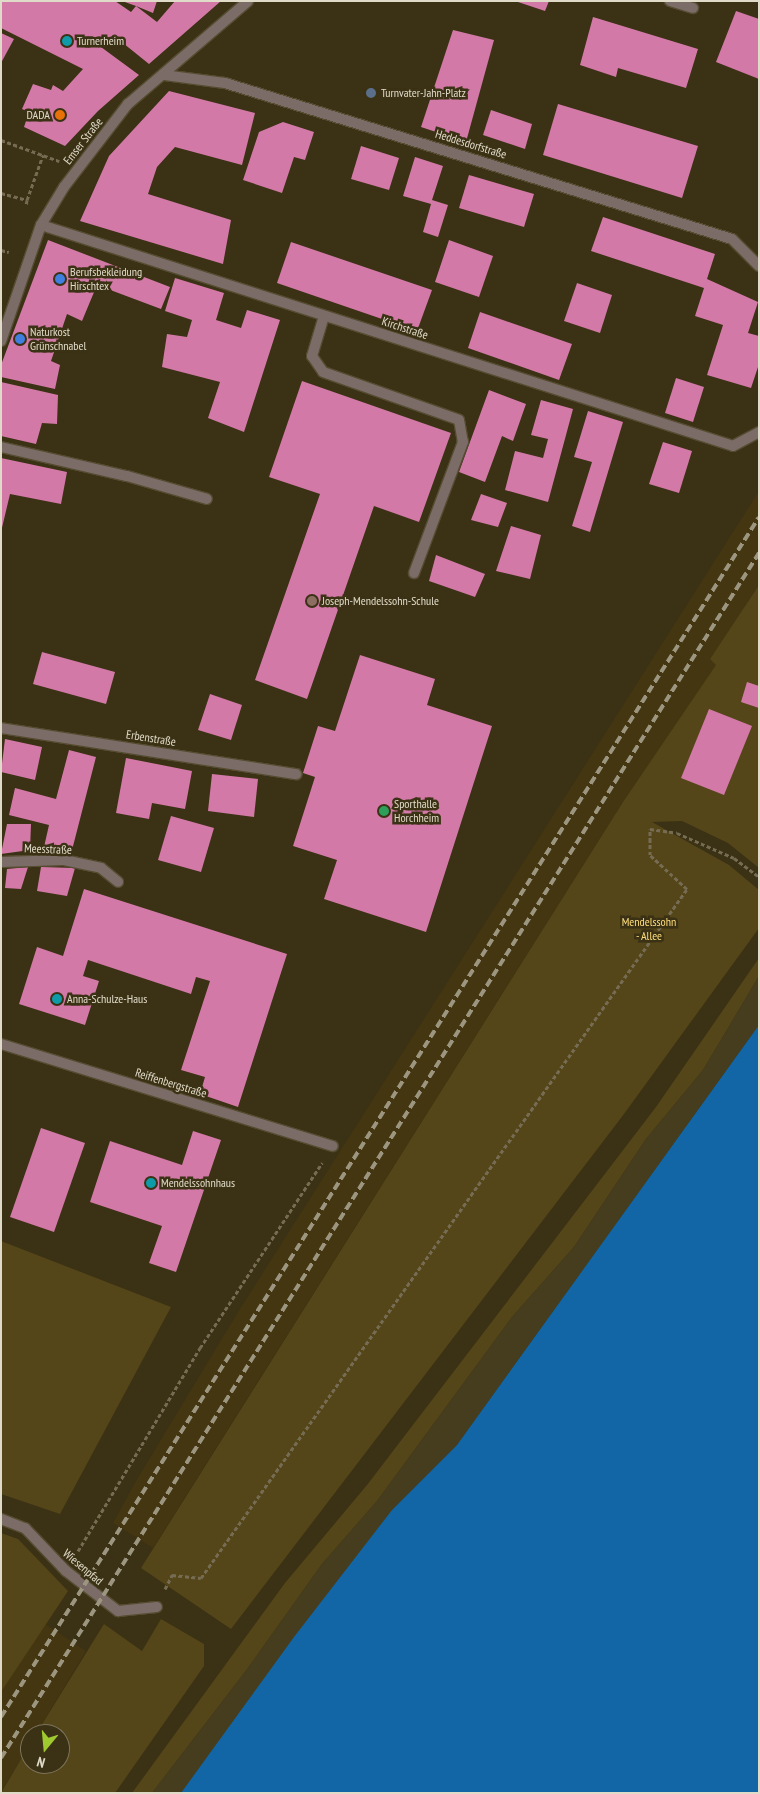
<!DOCTYPE html>
<html>
<head>
<meta charset="utf-8">
<style>
  body { margin:0 }
  #map { position:relative; width:760px; height:1794px; overflow:hidden; background:#3b3114; font-family:"PT Sans Narrow",sans-serif }
  div>[style] { position:absolute }
  [style*='--x'] { left:calc(var(--x)*1px); top:calc(var(--y)*1px); width:calc(var(--w)*1px); rotate:calc(var(--a)*1deg) }
  .built>* { inset:0; background:#433610 }
  .green>* { inset:0; background:#544619 }
  .sand>* { inset:0; background:#453d1d }
  .water>* { inset:0; background:#1266a5 }
  .building>* { inset:0; background:#d379a7 }
  .path>* { height:3px; margin-top:-1.5px; transform-origin:0; background:repeating-linear-gradient(90deg,#756c53 0 4px,transparent 0 6.5px) }
  .roads { filter:drop-shadow(1px 0 #554c31) drop-shadow(-1px 0 #554c31) drop-shadow(0 1px #554c31) drop-shadow(0 -1px #554c31) }
  .lane>* { height:10px; margin:-5px; padding:0 5px; transform-origin:5px; border-radius:5px; background:#7c6c67 }
  .street>* { height:10px; margin:-5px; padding:0 5px; transform-origin:5px; border-radius:5px; background:#7c6c67 }
  .rail>* { height:4px; margin-top:-2px; transform-origin:0; background:repeating-linear-gradient(90deg,#9c957f 0 8px,transparent 0 12px) }
  .dots>* { width:14px; height:14px; translate:-50% -50%; box-sizing:border-box; border:2px solid #3b3114; border-radius:50% }
  span { translate:-50% -50%; white-space:nowrap; text-align:center; line-height:1.15; -webkit-text-stroke:5px #3b3114; paint-order:stroke }
  .poi-label { font-size:12px; color:#e0dac9 }
  .left { translate:0 -50%; text-align:left }
  .right { translate:-100% -50%; text-align:right }
  .street-label { font-size:12px; color:#e0dac9 }
  .park-label { font-size:12px; color:#ffde7b }
  .frame { position:absolute; inset:0; border:2px solid #e0dac9; pointer-events:none }
  .north { position:absolute; left:20px; top:1724px; width:50px; height:50px; box-sizing:border-box; background:#3b3114; border:1px solid #7d755c; border-radius:50%; rotate:197deg; font-size:14px; font-weight:700; line-height:20px; text-align:center; color:#e0dac9 }
  .north::after { content:''; display:block; margin:auto; width:18px; height:22px; background:#9eca2f; clip-path:polygon(50% 0,100% 100%,50% 72%,0 100%) }
</style>
</head>
<body>
<div id="map">
  <div class="built">
    <div style="clip-path:polygon(759px 491px,759px 585px,710px 659px,717px 665px,623px 802px,153px 1548px,113px 1523px,136px 1481px,238px 1312px)"></div>
    <div style="clip-path:polygon(45px 1624px,86px 1651px,36px 1734px,30px 1734px,30px 1744px,1px 1792px,1px 1692px)"></div>
  </div>
  <div class="green">
    <div style="clip-path:polygon(759px 585px,759px 868px,728px 843px,682px 821px,652px 822px,729px 865px,759px 890px,759px 928px,624px 1114px,231px 1629px,141px 1568px,623px 802px,716px 665px,710px 659px)"></div>
    <div style="clip-path:polygon(759px 958px,759px 976px,703px 1070px,646px 1139px,574px 1247px,512px 1317px,377px 1501px,322px 1564px,248px 1668px,152px 1793px,132px 1793px,285px 1583px,367px 1485px,656px 1107px)"></div>
    <div style="clip-path:polygon(1px 1241px,171px 1307px,60px 1514px,1px 1494px)"></div>
    <div style="clip-path:polygon(1px 1533px,18px 1539px,68px 1591px,1px 1692px)"></div>
    <div style="clip-path:polygon(161px 1619px,204px 1644px,204px 1666px,115px 1793px,1px 1793px,30px 1744px,30px 1764px,60px 1764px,60px 1734px,36px 1734px,104px 1624px,142px 1651px)"></div>
  </div>
  <div class="sand">
    <div style="clip-path:polygon(759px 976px,759px 1025px,457px 1445px,392px 1510px,181px 1793px,152px 1793px,248px 1668px,322px 1564px,377px 1501px,512px 1317px,574px 1247px,646px 1139px,703px 1070px)"></div>
  </div>
  <div class="water">
    <div style="clip-path:polygon(759px 1025px,759px 1793px,181px 1793px,294px 1637px,392px 1510px,457px 1445px)"></div>
  </div>
  <div class="building">
    <div style="clip-path:polygon(1px 1px,115px 1px,131px 12px,136px 6px,122px 1px,157px 1px,153px 13px,136px 6px,157px 22px,175px 1px,221px 1px,149px 64px,113px 35px,101px 47px,139px 75px,98px 111px,65px 146px,24px 127px,29px 112px,22px 109px,33px 84px,51px 90px,53px 85px,63px 91px,83px 69px,1px 28px)"></div>
    <div style="clip-path:polygon(515px 1px,549px 1px,545px 11px)"></div>
    <div style="clip-path:polygon(736px 11px,759px 19px,759px 79px,716px 62px)"></div>
    <div style="clip-path:polygon(593px 17px,698px 49px,686px 88px,618px 68px,616px 77px,580px 65px)"></div>
    <div style="clip-path:polygon(453px 30px,494px 40px,466px 142px,421px 127px)"></div>
    <div style="clip-path:polygon(1px 33px,14px 39px,1px 63px)"></div>
    <div style="clip-path:polygon(169px 91px,255px 113px,242px 165px,175px 147px,157px 167px,148px 194px,231px 220px,223px 264px,80px 221px,109px 156px)"></div>
    <div style="clip-path:polygon(558px 104px,698px 146px,682px 198px,543px 155px)"></div>
    <div style="clip-path:polygon(491px 110px,532px 124px,525px 149px,483px 135px)"></div>
    <div style="clip-path:polygon(283px 122px,314px 132px,305px 160px,294px 157px,282px 193px,243px 180px,259px 132px)"></div>
    <div style="clip-path:polygon(361px 146px,399px 158px,389px 190px,351px 179px)"></div>
    <div style="clip-path:polygon(415px 157px,443px 166px,432px 200px,448px 205px,438px 237px,423px 232px,431px 204px,403px 196px)"></div>
    <div style="clip-path:polygon(469px 175px,534px 194px,524px 227px,459px 208px)"></div>
    <div style="clip-path:polygon(603px 217px,715px 254px,707px 279px,758px 302px,748px 333px,759px 336px,759px 364px,751px 388px,707px 375px,723px 325px,695px 316px,704px 288px,591px 251px)"></div>
    <div style="clip-path:polygon(48px 240px,170px 287px,161px 309px,97px 285px,82px 321px,67px 314px,51px 361px,60px 365px,55px 389px,1px 377px,1px 365px)"></div>
    <div style="clip-path:polygon(449px 240px,493px 256px,479px 297px,435px 282px)"></div>
    <div style="clip-path:polygon(291px 242px,432px 290px,417px 331px,277px 283px)"></div>
    <div style="clip-path:polygon(175px 278px,224px 293px,216px 320px,241px 328px,247px 310px,280px 320px,244px 432px,208px 418px,220px 382px,162px 367px,167px 334px,187px 337px,192px 320px,165px 311px)"></div>
    <div style="clip-path:polygon(577px 283px,612px 295px,600px 333px,564px 321px)"></div>
    <div style="clip-path:polygon(480px 312px,572px 344px,559px 380px,468px 348px)"></div>
    <div style="clip-path:polygon(676px 378px,704px 387px,693px 422px,665px 413px)"></div>
    <div style="clip-path:polygon(302px 381px,451px 433px,419px 522px,374px 506px,307px 699px,255px 680px,320px 494px,269px 477px)"></div>
    <div style="clip-path:polygon(1px 382px,58px 395px,57px 424px,42px 423px,36px 444px,1px 436px)"></div>
    <div style="clip-path:polygon(489px 390px,526px 404px,513px 441px,502px 436px,485px 482px,459px 472px)"></div>
    <div style="clip-path:polygon(541px 400px,573px 409px,548px 502px,505px 490px,515px 451px,543px 458px,548px 439px,531px 435px)"></div>
    <div style="clip-path:polygon(588px 411px,623px 422px,590px 532px,572px 526px,592px 462px,574px 457px)"></div>
    <div style="clip-path:polygon(663px 442px,692px 451px,679px 493px,649px 484px)"></div>
    <div style="clip-path:polygon(1px 458px,67px 472px,61px 504px,10px 494px,1px 532px)"></div>
    <div style="clip-path:polygon(481px 494px,507px 503px,498px 527px,471px 520px)"></div>
    <div style="clip-path:polygon(511px 526px,541px 535px,530px 579px,496px 571px)"></div>
    <div style="clip-path:polygon(436px 555px,485px 574px,475px 597px,429px 581px)"></div>
    <div style="clip-path:polygon(42px 652px,115px 672px,106px 704px,33px 684px)"></div>
    <div style="clip-path:polygon(360px 655px,435px 679px,427px 705px,492px 726px,426px 932px,324px 899px,337px 860px,293px 846px,315px 777px,303px 773px,318px 726px,335px 731px)"></div>
    <div style="clip-path:polygon(747px 682px,759px 686px,759px 708px,741px 702px)"></div>
    <div style="clip-path:polygon(210px 694px,242px 705px,231px 740px,198px 730px)"></div>
    <div style="clip-path:polygon(709px 709px,752px 726px,724px 795px,681px 778px)"></div>
    <div style="clip-path:polygon(5px 739px,42px 747px,35px 780px,1px 772px)"></div>
    <div style="clip-path:polygon(69px 750px,96px 757px,71px 854px,44px 847px,49px 825px,9px 815px,15px 788px,56px 799px)"></div>
    <div style="clip-path:polygon(126px 758px,192px 771px,185px 809px,152px 803px,149px 819px,116px 813px)"></div>
    <div style="clip-path:polygon(212px 774px,258px 779px,254px 817px,208px 811px)"></div>
    <div style="clip-path:polygon(171px 816px,214px 828px,201px 872px,158px 860px)"></div>
    <div style="clip-path:polygon(7px 824px,31px 824px,30px 850px,1px 854px)"></div>
    <div style="clip-path:polygon(28px 867px,21px 889px,5px 888px,7px 869px)"></div>
    <div style="clip-path:polygon(41px 867px,75px 868px,67px 896px,37px 891px)"></div>
    <div style="clip-path:polygon(84px 889px,287px 954px,238px 1107px,200px 1094px,205px 1077px,181px 1070px,210px 981px,196px 977px,191px 994px,88px 960px,83px 976px,99px 981px,85px 1025px,19px 1004px,37px 947px,63px 956px)"></div>
    <div style="clip-path:polygon(41px 1128px,85px 1143px,54px 1232px,10px 1217px)"></div>
    <div style="clip-path:polygon(193px 1131px,221px 1140px,176px 1272px,149px 1263px,162px 1226px,90px 1202px,110px 1141px,182px 1165px)"></div>
  </div>
  <div class="path">
    <div style="--x:1;--y:140;--w:62;--a:19.9"></div>
    <div style="--x:1;--y:193;--w:27;--a:15"></div>
    <div style="--x:27;--y:200;--w:5;--a:101"></div>
    <div style="--x:27;--y:200;--w:48;--a:-70.4"></div>
    <div style="--x:1;--y:250;--w:8;--a:14"></div>
    <div style="--x:78;--y:1551;--w:237;--a:-59"></div>
    <div style="--x:200;--y:1348;--w:222;--a:-56.6"></div>
    <div style="--x:165;--y:1589;--w:16;--a:-63"></div>
    <div style="--x:172;--y:1575;--w:29;--a:6"></div>
    <div style="--x:201;--y:1578;--w:843;--a:-54.8"></div>
    <div style="--x:687;--y:889;--w:50;--a:-137.4"></div>
    <div style="--x:650;--y:855;--w:26;--a:-90"></div>
    <div style="--x:650;--y:829;--w:27;--a:8"></div>
    <div style="--x:677;--y:833;--w:62;--a:23.7"></div>
    <div style="--x:734;--y:858;--w:31;--a:37"></div>
  </div>
  <div class="roads">
    <div class="lane">
      <div style="--x:324;--y:316;--w:42;--a:106.7"></div>
      <div style="--x:312;--y:356;--w:19;--a:55"></div>
      <div style="--x:323;--y:372;--w:144;--a:19.4"></div>
      <div style="--x:459;--y:420;--w:22;--a:80"></div>
      <div style="--x:463;--y:442;--w:140;--a:110.5"></div>
      <div style="--x:1;--y:447;--w:129;--a:13"></div>
      <div style="--x:127;--y:476;--w:83;--a:16"></div>
      <div style="--x:1;--y:1519;--w:26;--a:21"></div>
      <div style="--x:25;--y:1528;--w:59;--a:46.4"></div>
      <div style="--x:66;--y:1571;--w:66;--a:37.6"></div>
      <div style="--x:118;--y:1611;--w:39;--a:-6"></div>
    </div>
    <div class="street">
      <div style="--x:670;--y:1;--w:24;--a:17"></div>
      <div style="--x:164;--y:75;--w:62;--a:7.5"></div>
      <div style="--x:225;--y:83;--w:530;--a:17.1"></div>
      <div style="--x:732;--y:239;--w:38;--a:45"></div>
      <div style="--x:41;--y:225;--w:726;--a:17.71"></div>
      <div style="--x:733;--y:446;--w:30;--a:-28"></div>
      <div style="--x:1;--y:341;--w:123;--a:-71"></div>
      <div style="--x:41;--y:225;--w:44;--a:-58.8"></div>
      <div style="--x:64;--y:187;--w:105;--a:-52.4"></div>
      <div style="--x:128;--y:104;--w:158;--a:-40.6"></div>
      <div style="--x:1;--y:728;--w:299;--a:8.9"></div>
      <div style="--x:1;--y:862;--w:63;--a:-1.8"></div>
      <div style="--x:64;--y:860;--w:38;--a:12"></div>
      <div style="--x:101;--y:868;--w:22;--a:39"></div>
      <div style="--x:1;--y:1044;--w:347;--a:17.1"></div>
    </div>
  </div>
  <div class="rail">
    <div style="--x:1;--y:1717;--w:1419;--a:-57.72"></div>
    <div style="--x:1;--y:1758;--w:1424;--a:-57.83"></div>
  </div>
  <div class="dots">
    <div style="left:67px;top:41px;background:#0f9aa8"></div>
    <div style="left:371px;top:93px;background:#5c6f8a"></div>
    <div style="left:60px;top:115px;background:#e8710a"></div>
    <div style="left:60px;top:279px;background:#3f7fe0"></div>
    <div style="left:20px;top:339px;background:#3f7fe0"></div>
    <div style="left:312px;top:601px;background:#8d6e63"></div>
    <div style="left:384px;top:811px;background:#2e9e5b"></div>
    <div style="left:57px;top:999px;background:#0f9aa8"></div>
    <div style="left:151px;top:1183px;background:#0f9aa8"></div>
  </div>
  <div class="poi-label">
    <span class="left" style="left:77px;top:41px">Turnerheim</span>
    <span class="left" style="left:381px;top:93px">Turnvater-Jahn-Platz</span>
    <span class="right" style="left:50px;top:115px">DADA</span>
    <span class="left" style="left:70px;top:279px">Berufsbekleidung<br>Hirschtex</span>
    <span class="left" style="left:30px;top:339px">Naturkost<br>Grünschnabel</span>
    <span class="left" style="left:322px;top:601px">Joseph-Mendelssohn-Schule</span>
    <span class="left" style="left:394px;top:811px">Sporthalle<br>Horchheim</span>
    <span class="left" style="left:67px;top:999px">Anna-Schulze-Haus</span>
    <span class="left" style="left:161px;top:1183px">Mendelssohnhaus</span>
  </div>
  <div class="street-label">
    <span style="left:83px;top:141px;rotate:-52deg">Emser Straße</span>
    <span style="left:471px;top:144px;rotate:17deg">Heddesdorfstraße</span>
    <span style="left:405px;top:328px;rotate:18deg">Kirchstraße</span>
    <span style="left:151px;top:738px;rotate:9deg">Erbenstraße</span>
    <span style="left:48px;top:849px;rotate:2deg">Meesstraße</span>
    <span style="left:171px;top:1083px;rotate:17deg">Reiffenbergstraße</span>
    <span style="left:83px;top:1567px;rotate:40deg">Wiesenpfad</span>
  </div>
  <div class="park-label">
    <span style="left:649px;top:929px">Mendelssohn<br>- Allee</span>
  </div>
  <div class="frame"></div>
  <div class="north">N</div>
</div>
</body>
</html>
